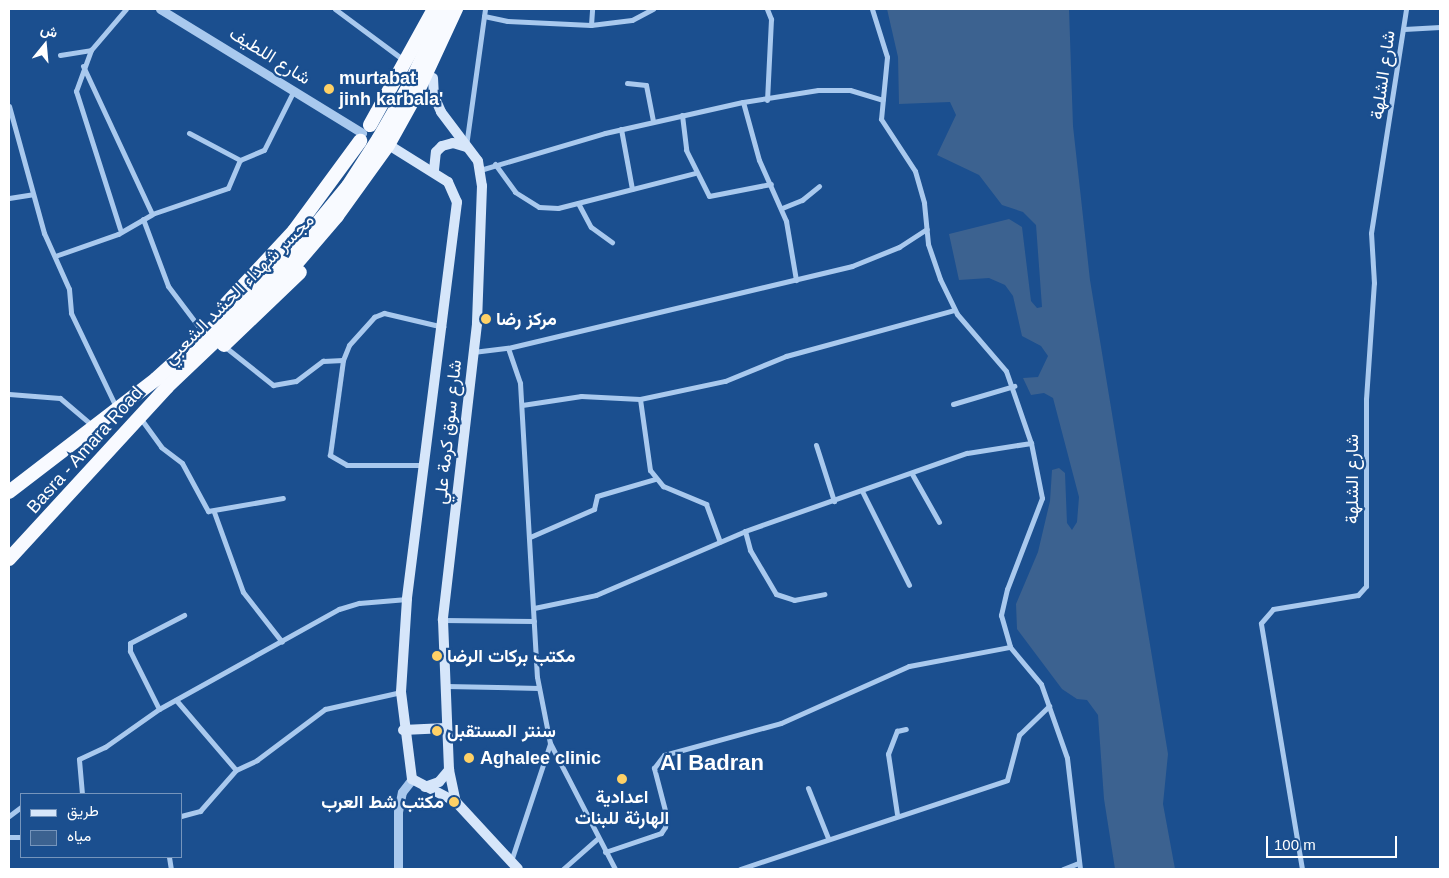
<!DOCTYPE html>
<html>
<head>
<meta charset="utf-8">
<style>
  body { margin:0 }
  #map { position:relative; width:1449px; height:878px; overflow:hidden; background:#1b4f8f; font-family:Helvetica,Vazirmatn,sans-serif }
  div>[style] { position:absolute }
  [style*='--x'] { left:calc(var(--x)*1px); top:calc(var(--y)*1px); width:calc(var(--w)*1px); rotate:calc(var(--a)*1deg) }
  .water>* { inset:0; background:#3c6290 }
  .minor>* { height:5px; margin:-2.5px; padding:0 2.5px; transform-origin:2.5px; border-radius:2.5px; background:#a9c9ee }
  .tertiary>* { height:9px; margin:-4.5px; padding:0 4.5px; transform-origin:4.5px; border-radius:4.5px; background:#a9c9ee }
  .secondary>* { height:10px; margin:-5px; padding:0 5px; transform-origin:5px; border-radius:5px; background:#d6e6fa }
  .trunk>* { height:14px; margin:-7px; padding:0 7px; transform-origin:7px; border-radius:7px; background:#f8faff }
  .dots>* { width:14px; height:14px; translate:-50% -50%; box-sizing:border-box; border:2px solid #1b4f8f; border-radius:50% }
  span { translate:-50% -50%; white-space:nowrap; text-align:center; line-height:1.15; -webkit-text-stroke:4.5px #1b4f8f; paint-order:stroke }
  .street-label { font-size:18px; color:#fff }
  .poi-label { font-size:18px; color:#fff; font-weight:700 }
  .left { translate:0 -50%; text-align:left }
  .right { translate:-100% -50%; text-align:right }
  .district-label { font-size:22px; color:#fff; font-weight:700 }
  .frame { position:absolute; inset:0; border:10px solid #fff; pointer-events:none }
  .legend { position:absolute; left:20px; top:793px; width:162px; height:65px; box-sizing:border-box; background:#1b4f8f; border:1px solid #7695bc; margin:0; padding:6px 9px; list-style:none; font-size:15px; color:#fff }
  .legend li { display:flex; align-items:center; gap:10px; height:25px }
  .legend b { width:25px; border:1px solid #7695bc }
  .north { position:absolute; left:20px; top:20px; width:50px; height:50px; -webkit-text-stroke:4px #1b4f8f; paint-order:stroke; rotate:17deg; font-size:14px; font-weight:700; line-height:20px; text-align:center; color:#fff }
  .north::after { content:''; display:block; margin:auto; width:18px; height:22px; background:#fff; clip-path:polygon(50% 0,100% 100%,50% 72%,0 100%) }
  .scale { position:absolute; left:1266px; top:836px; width:131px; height:22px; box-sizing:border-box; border:2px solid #fff; border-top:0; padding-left:6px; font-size:15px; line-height:18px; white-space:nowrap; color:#fff; -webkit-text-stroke:4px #1b4f8f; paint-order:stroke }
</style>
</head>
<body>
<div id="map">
  <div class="water">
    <div style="clip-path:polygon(887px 9px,1069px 9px,1073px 126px,1090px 280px,1168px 754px,1163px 804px,1175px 869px,1115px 869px,1104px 799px,1098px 715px,1087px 700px,1077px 699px,1062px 689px,1017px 629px,1016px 604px,1038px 552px,1050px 501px,1052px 470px,1059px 468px,1065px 473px,1067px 523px,1072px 530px,1077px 522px,1079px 497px,1053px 398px,1044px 393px,1031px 395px,1023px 378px,1038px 377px,1048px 356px,1041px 346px,1022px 336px,1013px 296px,1005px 285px,989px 278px,959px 280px,949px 234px,1009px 219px,1022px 227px,1031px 301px,1037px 308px,1042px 307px,1036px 225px,1023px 212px,1002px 205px,979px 175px,937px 155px,956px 115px,950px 102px,899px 104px,898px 57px)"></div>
  </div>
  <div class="minor">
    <div style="--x:335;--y:9;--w:87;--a:36.6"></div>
    <div style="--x:767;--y:9;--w:11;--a:68"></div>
    <div style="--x:771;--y:19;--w:81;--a:92.8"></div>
    <div style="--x:872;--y:9;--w:50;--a:72.6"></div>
    <div style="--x:887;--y:57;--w:62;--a:95.5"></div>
    <div style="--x:881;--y:119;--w:62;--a:56.8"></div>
    <div style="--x:915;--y:171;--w:33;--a:74"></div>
    <div style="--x:924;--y:203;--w:41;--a:84.4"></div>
    <div style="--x:928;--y:244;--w:37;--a:71"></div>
    <div style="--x:940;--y:279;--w:39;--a:64"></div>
    <div style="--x:957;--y:314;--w:75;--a:49.3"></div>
    <div style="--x:1006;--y:371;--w:76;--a:70.9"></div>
    <div style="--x:1031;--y:443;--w:56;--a:78.7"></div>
    <div style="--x:1042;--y:498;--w:97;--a:111"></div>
    <div style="--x:1007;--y:589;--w:27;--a:103"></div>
    <div style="--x:1001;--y:615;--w:33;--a:74"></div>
    <div style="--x:1010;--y:647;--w:48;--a:50"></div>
    <div style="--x:1041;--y:684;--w:78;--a:70.6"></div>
    <div style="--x:1067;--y:758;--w:112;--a:83.3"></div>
    <div style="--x:484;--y:16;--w:24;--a:12"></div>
    <div style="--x:507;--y:21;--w:84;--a:2.7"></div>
    <div style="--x:591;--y:25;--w:41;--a:-7"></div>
    <div style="--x:632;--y:20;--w:24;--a:-28"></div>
    <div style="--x:591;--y:25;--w:16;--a:-86"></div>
    <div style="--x:1404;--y:29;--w:36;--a:-3"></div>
    <div style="--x:60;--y:55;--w:31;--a:-9"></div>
    <div style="--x:83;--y:66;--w:163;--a:65"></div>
    <div style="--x:627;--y:83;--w:19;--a:6"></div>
    <div style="--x:646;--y:85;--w:37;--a:79"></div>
    <div style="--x:743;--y:102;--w:60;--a:74.6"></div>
    <div style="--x:759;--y:160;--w:67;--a:66.1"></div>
    <div style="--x:786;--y:221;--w:60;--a:80.4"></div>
    <div style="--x:9;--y:106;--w:132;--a:74.6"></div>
    <div style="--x:44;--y:233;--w:61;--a:65.9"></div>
    <div style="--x:69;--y:289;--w:24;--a:85"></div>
    <div style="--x:71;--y:313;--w:104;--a:64.4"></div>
    <div style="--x:682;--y:115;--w:35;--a:83"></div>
    <div style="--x:686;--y:150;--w:51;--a:63.4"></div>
    <div style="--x:709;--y:196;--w:63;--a:-11"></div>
    <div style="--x:621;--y:129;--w:61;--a:79.6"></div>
    <div style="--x:189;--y:133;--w:58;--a:27.9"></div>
    <div style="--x:466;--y:146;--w:138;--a:-82.1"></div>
    <div style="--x:495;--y:164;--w:34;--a:54"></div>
    <div style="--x:515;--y:192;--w:28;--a:32"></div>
    <div style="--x:539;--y:207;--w:19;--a:3"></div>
    <div style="--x:558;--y:208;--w:141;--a:-14.3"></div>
    <div style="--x:480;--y:170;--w:130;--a:-16.5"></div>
    <div style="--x:605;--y:133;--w:141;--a:-12.7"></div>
    <div style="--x:743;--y:102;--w:76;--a:-9.1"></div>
    <div style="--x:818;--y:90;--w:32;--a:0"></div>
    <div style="--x:850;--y:90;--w:34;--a:17"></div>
    <div style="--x:9;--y:198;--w:24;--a:-9"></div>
    <div style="--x:578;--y:203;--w:27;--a:62"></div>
    <div style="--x:591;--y:227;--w:26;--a:36"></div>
    <div style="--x:782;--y:208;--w:22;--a:-22"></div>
    <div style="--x:802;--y:200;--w:22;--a:-39"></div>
    <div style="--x:143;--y:219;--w:72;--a:69.5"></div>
    <div style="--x:168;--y:286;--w:51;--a:52.9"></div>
    <div style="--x:120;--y:229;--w:145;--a:-107.7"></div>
    <div style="--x:76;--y:91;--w:44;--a:-69.9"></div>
    <div style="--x:91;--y:50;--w:54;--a:-49.5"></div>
    <div style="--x:55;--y:256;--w:67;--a:-19.2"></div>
    <div style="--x:118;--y:234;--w:39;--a:-30"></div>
    <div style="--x:152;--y:214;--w:80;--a:-18.9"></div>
    <div style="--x:228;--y:188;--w:30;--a:-67"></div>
    <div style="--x:240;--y:160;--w:26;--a:-23"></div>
    <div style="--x:264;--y:150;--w:67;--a:-63.4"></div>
    <div style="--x:224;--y:346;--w:63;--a:38.5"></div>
    <div style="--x:273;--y:385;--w:23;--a:-10"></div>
    <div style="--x:296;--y:381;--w:34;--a:-37"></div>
    <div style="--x:323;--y:361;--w:20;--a:-3"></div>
    <div style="--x:508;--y:348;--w:37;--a:71"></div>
    <div style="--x:520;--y:383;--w:294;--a:86.7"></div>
    <div style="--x:537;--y:677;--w:67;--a:78.9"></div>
    <div style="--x:550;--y:743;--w:142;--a:62.7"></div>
    <div style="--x:473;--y:352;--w:35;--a:-7"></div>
    <div style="--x:508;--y:348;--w:354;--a:-13.4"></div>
    <div style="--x:852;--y:266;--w:51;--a:-22"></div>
    <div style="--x:899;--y:247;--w:33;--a:-33"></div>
    <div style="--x:9;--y:394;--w:51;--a:4.5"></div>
    <div style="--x:60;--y:398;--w:43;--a:40.3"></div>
    <div style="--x:640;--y:399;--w:72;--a:82"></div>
    <div style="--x:650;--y:470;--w:21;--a:51"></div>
    <div style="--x:663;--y:486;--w:47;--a:22.7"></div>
    <div style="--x:706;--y:504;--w:40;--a:69.8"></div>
    <div style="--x:953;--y:404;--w:64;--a:-16.4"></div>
    <div style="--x:522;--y:405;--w:60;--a:-8.7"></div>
    <div style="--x:581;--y:396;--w:59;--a:2.9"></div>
    <div style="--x:640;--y:399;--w:87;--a:-12"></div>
    <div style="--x:725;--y:381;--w:66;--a:-22.3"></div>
    <div style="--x:786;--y:356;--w:174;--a:-15.3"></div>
    <div style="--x:141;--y:419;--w:34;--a:54"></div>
    <div style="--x:161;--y:447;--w:26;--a:37"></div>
    <div style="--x:182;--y:463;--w:55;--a:61.6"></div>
    <div style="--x:208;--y:511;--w:76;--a:-9.8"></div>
    <div style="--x:816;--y:445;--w:59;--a:72.2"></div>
    <div style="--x:425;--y:465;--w:78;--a:180"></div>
    <div style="--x:347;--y:465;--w:20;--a:-150"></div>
    <div style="--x:330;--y:455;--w:96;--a:-82.2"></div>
    <div style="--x:343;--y:360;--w:16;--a:-68"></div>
    <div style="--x:349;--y:345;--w:38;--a:-48"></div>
    <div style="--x:374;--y:317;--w:11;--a:-22"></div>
    <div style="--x:384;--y:313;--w:61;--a:13.3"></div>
    <div style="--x:912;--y:474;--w:55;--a:60.6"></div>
    <div style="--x:862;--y:491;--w:105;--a:63.4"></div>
    <div style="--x:214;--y:512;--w:85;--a:70.1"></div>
    <div style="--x:243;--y:592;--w:63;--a:52"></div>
    <div style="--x:745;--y:531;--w:20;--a:75"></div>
    <div style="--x:750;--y:550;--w:51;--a:59.4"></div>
    <div style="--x:776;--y:594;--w:19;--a:18"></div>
    <div style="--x:794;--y:600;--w:31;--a:-11"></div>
    <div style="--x:530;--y:537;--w:70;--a:-23.6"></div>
    <div style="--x:594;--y:509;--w:13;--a:-77"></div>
    <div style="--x:597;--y:496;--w:60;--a:-16.3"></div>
    <div style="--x:534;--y:608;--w:63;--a:-11.8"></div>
    <div style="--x:596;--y:595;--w:162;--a:-23.2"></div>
    <div style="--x:745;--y:531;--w:235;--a:-19.4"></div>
    <div style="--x:967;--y:453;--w:65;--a:-8.9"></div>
    <div style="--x:443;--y:620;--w:91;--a:0.6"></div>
    <div style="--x:446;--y:686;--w:93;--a:1.2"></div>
    <div style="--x:176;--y:700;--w:92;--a:49.4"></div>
    <div style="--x:159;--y:709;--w:65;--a:-116.6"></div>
    <div style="--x:130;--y:651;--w:8;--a:-90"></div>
    <div style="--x:130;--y:643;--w:61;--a:-27.4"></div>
    <div style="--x:808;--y:788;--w:54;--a:68.2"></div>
    <div style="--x:82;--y:794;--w:35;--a:-95"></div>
    <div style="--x:79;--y:759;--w:29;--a:-25"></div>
    <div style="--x:105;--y:747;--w:66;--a:-35.1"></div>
    <div style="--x:159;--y:709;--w:206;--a:-29.1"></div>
    <div style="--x:339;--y:609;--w:21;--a:-17"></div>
    <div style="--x:359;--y:603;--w:48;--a:-4.8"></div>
    <div style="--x:897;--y:814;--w:61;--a:-98.5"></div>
    <div style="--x:888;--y:754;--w:25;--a:-69"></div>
    <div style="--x:897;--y:731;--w:9;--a:-13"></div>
    <div style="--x:9;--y:816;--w:15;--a:-37"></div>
    <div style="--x:181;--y:816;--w:20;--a:-15"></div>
    <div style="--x:200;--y:811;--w:55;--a:-48.7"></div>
    <div style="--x:236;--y:770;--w:23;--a:-25"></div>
    <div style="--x:257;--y:760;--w:85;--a:-36.9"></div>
    <div style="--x:325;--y:709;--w:78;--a:-12.6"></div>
    <div style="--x:9;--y:837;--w:12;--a:0"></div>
    <div style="--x:605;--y:852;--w:59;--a:-18.7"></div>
    <div style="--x:661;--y:833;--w:7;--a:-56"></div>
    <div style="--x:665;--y:827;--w:9;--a:-77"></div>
    <div style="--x:667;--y:818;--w:52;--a:-104.6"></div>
    <div style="--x:654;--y:768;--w:16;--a:-52"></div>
    <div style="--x:664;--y:755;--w:121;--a:-15.3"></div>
    <div style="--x:781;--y:723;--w:140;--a:-24"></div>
    <div style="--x:909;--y:666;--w:103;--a:-10.7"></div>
    <div style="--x:169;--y:857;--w:12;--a:81"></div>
    <div style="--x:511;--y:861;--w:123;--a:-71.6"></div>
    <div style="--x:563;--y:869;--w:47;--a:-41.5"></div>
    <div style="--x:740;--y:869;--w:281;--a:-18.4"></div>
    <div style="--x:1007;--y:780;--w:47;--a:-75.1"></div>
    <div style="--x:1019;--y:735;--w:42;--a:-44"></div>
    <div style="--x:1063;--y:869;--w:17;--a:-21"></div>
    <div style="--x:1302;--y:869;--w:249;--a:-99.5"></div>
    <div style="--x:1261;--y:623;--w:18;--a:-49"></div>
    <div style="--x:1273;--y:609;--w:86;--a:-9.4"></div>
    <div style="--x:1358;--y:595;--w:12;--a:-48"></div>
    <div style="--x:1366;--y:586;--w:187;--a:-90"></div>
    <div style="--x:1366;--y:399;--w:116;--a:-86.1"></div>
    <div style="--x:1374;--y:283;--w:50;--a:-93.4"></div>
    <div style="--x:1371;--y:233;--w:227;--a:-81.1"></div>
  </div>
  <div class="tertiary">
    <div style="--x:160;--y:9;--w:237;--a:31.5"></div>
    <div style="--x:398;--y:869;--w:57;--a:-90"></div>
    <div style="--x:398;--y:812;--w:20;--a:-79"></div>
    <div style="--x:402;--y:792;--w:16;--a:-52"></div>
  </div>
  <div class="secondary">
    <div style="--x:433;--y:78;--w:18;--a:87"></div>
    <div style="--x:434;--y:96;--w:17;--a:66"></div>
    <div style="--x:441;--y:112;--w:61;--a:52.9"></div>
    <div style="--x:478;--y:161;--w:25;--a:81"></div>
    <div style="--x:482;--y:186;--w:138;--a:92.1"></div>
    <div style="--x:477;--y:324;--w:298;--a:96.6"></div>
    <div style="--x:443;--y:620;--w:150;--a:87.7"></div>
    <div style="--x:449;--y:770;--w:33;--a:78"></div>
    <div style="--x:456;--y:802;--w:91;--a:47.2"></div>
    <div style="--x:392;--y:147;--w:66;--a:32"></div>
    <div style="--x:448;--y:182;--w:22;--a:66"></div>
    <div style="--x:457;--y:202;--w:400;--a:97.2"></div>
    <div style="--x:407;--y:599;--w:93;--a:93.7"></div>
    <div style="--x:401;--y:692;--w:88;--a:82.8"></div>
    <div style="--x:412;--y:779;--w:50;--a:27.6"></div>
    <div style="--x:434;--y:170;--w:18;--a:-84"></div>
    <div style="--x:436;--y:152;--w:8;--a:-45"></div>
    <div style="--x:442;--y:146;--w:11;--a:-15"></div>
    <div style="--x:453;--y:143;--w:14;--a:17"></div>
    <div style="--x:403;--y:730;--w:43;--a:-2.7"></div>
    <div style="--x:425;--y:787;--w:15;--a:-20"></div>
    <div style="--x:439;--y:782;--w:16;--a:-50"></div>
  </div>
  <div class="trunk">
    <div style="--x:370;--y:125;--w:132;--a:-61.1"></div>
    <div style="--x:226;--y:304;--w:100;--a:-47"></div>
    <div style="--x:294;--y:231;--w:112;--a:-53.7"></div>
    <div style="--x:224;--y:345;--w:105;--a:-43.8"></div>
    <div style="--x:9;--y:492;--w:185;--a:-37.5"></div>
    <div style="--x:156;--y:379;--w:143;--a:-42.2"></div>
    <div style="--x:262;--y:283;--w:71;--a:-46.7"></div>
    <div style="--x:311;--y:231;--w:58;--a:-50.6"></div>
    <div style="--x:348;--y:186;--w:57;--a:-57.1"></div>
    <div style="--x:379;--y:138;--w:62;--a:-60.1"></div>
    <div style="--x:410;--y:84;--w:83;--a:-65"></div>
    <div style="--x:9;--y:559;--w:234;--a:-47.4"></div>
    <div style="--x:167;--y:387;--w:178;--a:-43.6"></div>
    <div style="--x:296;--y:264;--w:63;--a:-49.5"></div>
    <div style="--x:337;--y:216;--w:87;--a:-54.3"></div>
    <div style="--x:388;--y:145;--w:60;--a:-60.9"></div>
    <div style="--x:417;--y:93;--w:93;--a:-65.1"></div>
  </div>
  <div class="dots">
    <div style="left:329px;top:89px;background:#ffd166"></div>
    <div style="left:486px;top:319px;background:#ffd166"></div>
    <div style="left:437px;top:656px;background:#ffd166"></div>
    <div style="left:437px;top:731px;background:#ffd166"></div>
    <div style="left:469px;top:758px;background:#ffd166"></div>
    <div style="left:622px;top:779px;background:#ffd166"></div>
    <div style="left:454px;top:802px;background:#ffd166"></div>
  </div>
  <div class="street-label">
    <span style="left:270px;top:56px;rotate:32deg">شارع اللطيف</span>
    <span style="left:1383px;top:75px;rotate:-82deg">شارع الشلهة</span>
    <span style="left:239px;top:289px;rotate:-45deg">مجسر شهداء الحشد الشعبي</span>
    <span style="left:448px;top:432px;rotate:-84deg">شارع سوق كرمة علي</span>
    <span style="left:85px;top:450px;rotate:-48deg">Basra - Amara Road</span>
    <span style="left:1352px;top:479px;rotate:-90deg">شارع الشلهة</span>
  </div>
  <div class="poi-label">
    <span class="left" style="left:339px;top:89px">murtabat<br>jinh karbala'</span>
    <span class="left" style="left:496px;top:319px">مركز رضا</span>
    <span class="left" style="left:447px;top:656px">مكتب بركات الرضا</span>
    <span class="left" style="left:447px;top:731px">سنتر المستقبل</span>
    <span class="left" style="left:480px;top:758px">Aghalee clinic</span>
    <span style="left:622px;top:808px">اعدادية<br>الهارثة للبنات</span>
    <span class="right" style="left:444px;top:802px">مكتب شط العرب</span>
  </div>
  <div class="district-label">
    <span style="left:712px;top:763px">Al Badran</span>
  </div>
  <div class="frame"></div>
  <ul class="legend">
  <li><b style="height:6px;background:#d6e6fa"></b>طريق</li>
  <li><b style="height:14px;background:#3c6290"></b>مياه</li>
  </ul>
  <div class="north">ش</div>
  <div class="scale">100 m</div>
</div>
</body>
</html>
